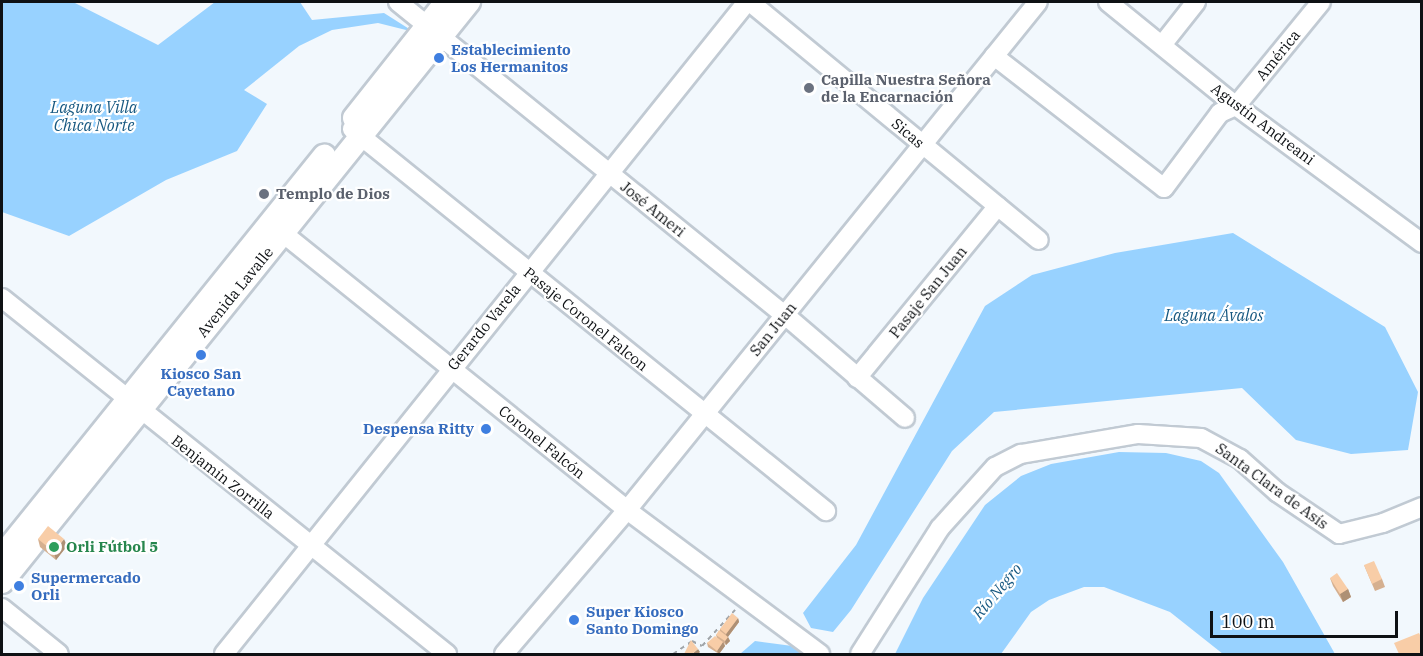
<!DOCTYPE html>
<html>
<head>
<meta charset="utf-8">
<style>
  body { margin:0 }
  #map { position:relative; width:1423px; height:656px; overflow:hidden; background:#f2f8fd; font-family:"IBM Plex Serif",serif }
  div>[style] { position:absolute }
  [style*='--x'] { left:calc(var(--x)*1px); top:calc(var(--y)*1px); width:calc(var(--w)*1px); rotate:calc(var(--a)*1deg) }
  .water>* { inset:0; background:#98d2ff }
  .path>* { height:2px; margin-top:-1px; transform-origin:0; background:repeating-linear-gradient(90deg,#a0a5a9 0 4.5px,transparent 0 9px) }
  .roads { filter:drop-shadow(2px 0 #c1cad3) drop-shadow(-2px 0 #c1cad3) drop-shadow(0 2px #c1cad3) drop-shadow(0 -2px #c1cad3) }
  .minor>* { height:18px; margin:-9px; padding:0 9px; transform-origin:9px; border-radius:9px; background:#fff }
  .major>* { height:22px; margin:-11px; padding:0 11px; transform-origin:11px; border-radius:11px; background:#fff }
  .wall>* { inset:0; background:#d5b090 }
  .shaded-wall>* { inset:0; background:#ae9075 }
  .building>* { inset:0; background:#f8cda7 }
  .dots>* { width:16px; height:16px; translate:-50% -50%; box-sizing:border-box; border:3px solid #fff; border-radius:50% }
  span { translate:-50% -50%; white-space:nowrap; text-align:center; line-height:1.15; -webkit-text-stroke:4.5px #fff; paint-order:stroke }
  .shop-label { font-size:15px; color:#366cbe; font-weight:700 }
  .left { translate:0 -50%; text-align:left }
  .right { translate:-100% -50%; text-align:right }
  .street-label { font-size:15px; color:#0e1114 }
  .worship-label { font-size:15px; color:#5b616d; font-weight:700 }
  .leisure-label { font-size:15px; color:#27864d; font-weight:700 }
  .water-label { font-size:16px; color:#165881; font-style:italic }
  .frame { position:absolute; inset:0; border:3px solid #0e1114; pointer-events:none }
  .scale { position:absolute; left:1210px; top:611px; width:188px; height:27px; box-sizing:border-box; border:3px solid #0e1114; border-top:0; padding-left:8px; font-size:18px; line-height:21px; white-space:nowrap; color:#0e1114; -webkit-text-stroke:4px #fff; paint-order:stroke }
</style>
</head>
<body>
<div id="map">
  <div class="water">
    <div style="clip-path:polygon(2px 2px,73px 2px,158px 45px,215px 2px,300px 2px,312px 20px,384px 13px,414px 32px,378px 23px,332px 30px,299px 46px,244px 90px,267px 104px,237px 151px,166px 180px,69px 236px,2px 212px)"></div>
    <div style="clip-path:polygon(1233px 233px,1385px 327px,1418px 392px,1408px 450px,1351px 454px,1296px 440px,1242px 388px,994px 412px,952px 451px,851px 610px,833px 632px,811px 628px,803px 613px,856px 545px,985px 306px,1032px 275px,1115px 253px)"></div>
    <div style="clip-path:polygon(1119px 452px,1166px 453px,1201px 461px,1219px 473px,1283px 562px,1335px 654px,1223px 654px,1170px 612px,1104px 587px,1084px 587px,1049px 600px,1031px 612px,1001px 654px,895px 654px,923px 598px,985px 505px,1021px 476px,1051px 464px)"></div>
    <div style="clip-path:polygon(755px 641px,800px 647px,808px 654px,740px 654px)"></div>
  </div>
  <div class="path">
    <div style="--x:673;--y:654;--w:23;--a:-34"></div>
    <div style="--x:692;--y:641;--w:11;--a:27"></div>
    <div style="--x:702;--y:646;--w:49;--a:-47.5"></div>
  </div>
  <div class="roads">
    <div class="minor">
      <div style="--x:398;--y:2;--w:498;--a:39"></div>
      <div style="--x:785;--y:315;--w:158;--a:40.6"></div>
      <div style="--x:750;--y:2;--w:374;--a:39.5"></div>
      <div style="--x:1108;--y:2;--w:165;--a:39.1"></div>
      <div style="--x:1236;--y:106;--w:231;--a:36.4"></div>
      <div style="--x:1162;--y:45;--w:55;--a:-51.7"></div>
      <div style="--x:994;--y:56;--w:215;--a:37.8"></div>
      <div style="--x:1164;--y:188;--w:94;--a:-53.3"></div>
      <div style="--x:1220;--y:113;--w:17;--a:-24"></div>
      <div style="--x:1236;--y:106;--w:134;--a:-50.7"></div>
      <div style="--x:352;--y:129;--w:609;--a:38.87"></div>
      <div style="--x:274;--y:226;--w:453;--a:38.8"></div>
      <div style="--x:627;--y:510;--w:241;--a:36.7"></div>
      <div style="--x:2;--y:298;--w:570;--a:38.66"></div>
      <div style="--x:857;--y:378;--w:222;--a:-50.7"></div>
      <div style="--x:2;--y:608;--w:73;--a:38.9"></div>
      <div style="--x:224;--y:654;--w:836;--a:-51.27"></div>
      <div style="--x:504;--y:654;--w:189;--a:-49.5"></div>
      <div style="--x:627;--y:510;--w:653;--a:-51.03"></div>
      <div style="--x:860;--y:654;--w:149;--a:-57.6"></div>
      <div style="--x:940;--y:528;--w:82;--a:-48"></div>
      <div style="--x:995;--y:467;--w:29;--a:-27"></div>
      <div style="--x:1021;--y:454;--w:119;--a:-9.7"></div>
      <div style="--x:1138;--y:434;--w:63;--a:3.6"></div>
      <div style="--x:1201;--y:438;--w:44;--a:28.3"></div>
      <div style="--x:1240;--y:459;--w:50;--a:41.7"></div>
      <div style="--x:1277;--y:492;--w:75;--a:34.1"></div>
      <div style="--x:1339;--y:534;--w:45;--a:-14"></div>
      <div style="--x:1383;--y:523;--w:42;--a:-22.3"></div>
    </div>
    <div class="major">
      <div style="--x:354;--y:118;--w:148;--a:-51.6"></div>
      <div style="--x:2;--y:556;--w:514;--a:-51.17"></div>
      <div style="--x:2;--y:582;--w:745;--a:-51.16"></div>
    </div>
  </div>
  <div class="wall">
    <div style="clip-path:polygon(38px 539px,67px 546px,56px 560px,40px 547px)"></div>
    <div style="clip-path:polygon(1364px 565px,1382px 579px,1385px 587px,1375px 591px)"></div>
    <div style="clip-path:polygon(1330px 578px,1348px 589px,1351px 597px,1343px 602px,1333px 586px)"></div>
    <div style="clip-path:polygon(738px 618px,739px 622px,728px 637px,730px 641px,726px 645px,724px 643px,725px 646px,719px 654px,708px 647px,707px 643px,717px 638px,716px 635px,720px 631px,720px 629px)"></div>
  </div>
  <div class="shaded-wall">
    <div style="clip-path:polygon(64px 539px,67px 546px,56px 560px,54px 552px)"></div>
    <div style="clip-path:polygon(1348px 589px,1351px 597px,1343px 602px,1340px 594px)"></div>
    <div style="clip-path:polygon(738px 618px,739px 622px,727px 638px,726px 634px)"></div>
    <div style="clip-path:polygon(728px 637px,730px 641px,726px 645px,725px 641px)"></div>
    <div style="clip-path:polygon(723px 642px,725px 646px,719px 654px,717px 651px)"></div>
    <div style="clip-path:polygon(698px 649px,700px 652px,698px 654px,692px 654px)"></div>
  </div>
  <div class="building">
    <div style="clip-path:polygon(48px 526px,64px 539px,54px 552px,38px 539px)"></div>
    <div style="clip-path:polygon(1374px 561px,1382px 579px,1372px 584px,1364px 565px)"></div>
    <div style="clip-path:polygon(1337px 573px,1348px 589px,1340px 594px,1330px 578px)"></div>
    <div style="clip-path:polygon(732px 613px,738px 618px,726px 634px,720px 629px)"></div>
    <div style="clip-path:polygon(719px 630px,728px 637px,725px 641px,716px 635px)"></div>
    <div style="clip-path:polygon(1419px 633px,1422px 639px,1422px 654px,1399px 654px,1394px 643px)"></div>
    <div style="clip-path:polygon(715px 636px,723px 642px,717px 651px,707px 643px)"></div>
    <div style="clip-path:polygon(691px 640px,698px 649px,692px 654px,684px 654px)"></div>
  </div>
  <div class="dots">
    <div style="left:439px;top:58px;background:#3f7fe0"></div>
    <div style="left:809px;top:88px;background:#6b7280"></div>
    <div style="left:264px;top:194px;background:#6b7280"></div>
    <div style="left:201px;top:355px;background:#3f7fe0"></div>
    <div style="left:486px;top:429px;background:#3f7fe0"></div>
    <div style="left:54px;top:547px;background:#2e9e5b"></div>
    <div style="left:19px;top:586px;background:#3f7fe0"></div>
    <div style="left:574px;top:620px;background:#3f7fe0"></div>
  </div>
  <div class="shop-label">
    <span class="left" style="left:451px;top:58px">Establecimiento<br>Los Hermanitos</span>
    <span style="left:201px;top:382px">Kiosco San<br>Cayetano</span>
    <span class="right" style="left:474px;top:429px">Despensa Ritty</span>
    <span class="left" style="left:31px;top:586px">Supermercado<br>Orli</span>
    <span class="left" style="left:586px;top:620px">Super Kiosco<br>Santo Domingo</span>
  </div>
  <div class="street-label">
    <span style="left:1278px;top:55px;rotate:-51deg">América</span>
    <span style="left:1263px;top:124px;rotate:37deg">Agustín Andreani</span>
    <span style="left:908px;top:133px;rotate:40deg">Sicas</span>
    <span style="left:653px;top:209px;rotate:39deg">José Ameri</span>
    <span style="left:235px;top:292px;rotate:-51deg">Avenida Lavalle</span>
    <span style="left:928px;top:292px;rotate:-51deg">Pasaje San Juan</span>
    <span style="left:586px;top:319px;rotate:39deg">Pasaje Coronel Falcon</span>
    <span style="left:484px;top:327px;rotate:-51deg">Gerardo Varela</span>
    <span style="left:773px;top:329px;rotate:-51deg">San Juan</span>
    <span style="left:542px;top:442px;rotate:39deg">Coronel Falcón</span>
    <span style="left:223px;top:477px;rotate:38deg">Benjamín Zorrilla</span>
    <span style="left:1272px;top:486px;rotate:36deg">Santa Clara de Asís</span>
  </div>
  <div class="worship-label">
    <span class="left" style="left:821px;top:88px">Capilla Nuestra Señora<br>de la Encarnación</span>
    <span class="left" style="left:276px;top:194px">Templo de Dios</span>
  </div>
  <div class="leisure-label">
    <span class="left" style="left:66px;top:547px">Orli Fútbol 5</span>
  </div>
  <div class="water-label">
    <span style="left:94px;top:116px">Laguna Villa<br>Chica Norte</span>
    <span style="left:1214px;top:315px">Laguna Ávalos</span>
    <span style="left:997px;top:591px;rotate:-50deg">Río Negro</span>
  </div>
  <div class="frame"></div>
  <div class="scale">100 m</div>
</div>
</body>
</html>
